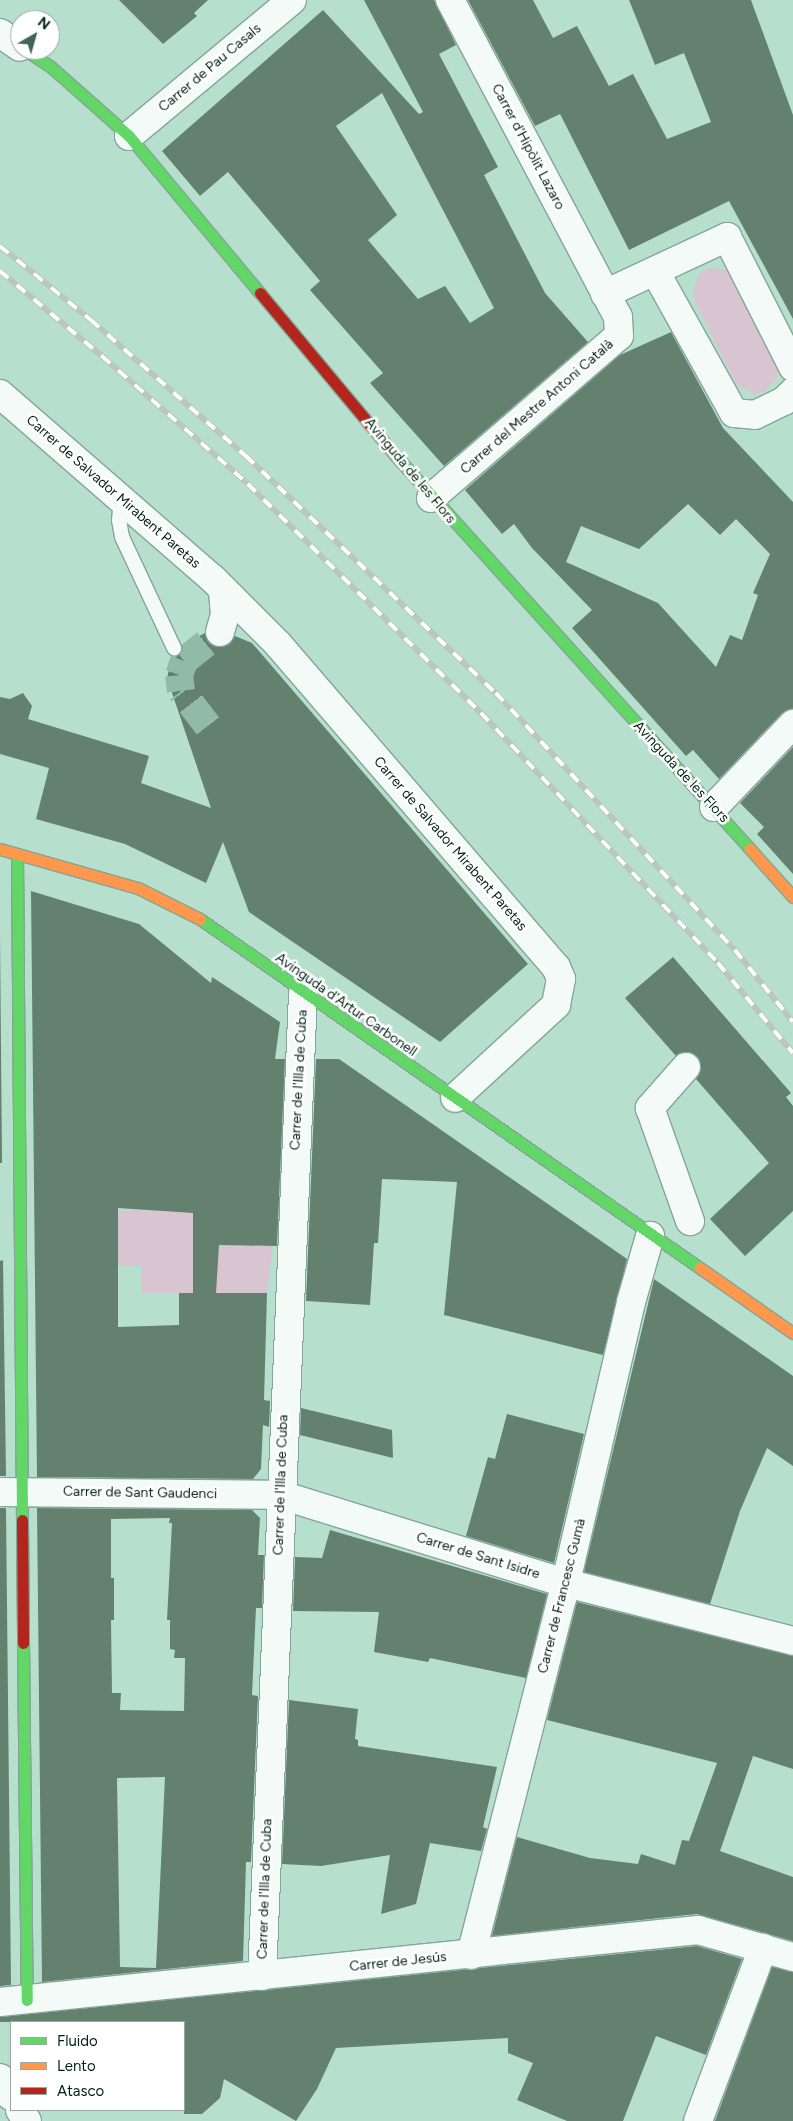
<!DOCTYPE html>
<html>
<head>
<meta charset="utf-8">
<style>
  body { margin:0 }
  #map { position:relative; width:793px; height:2121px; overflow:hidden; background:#b6e0cd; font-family:Figtree,sans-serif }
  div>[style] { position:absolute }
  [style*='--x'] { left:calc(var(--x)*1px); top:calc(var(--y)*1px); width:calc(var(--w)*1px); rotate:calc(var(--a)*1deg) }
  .green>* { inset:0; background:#d9c4d2 }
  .building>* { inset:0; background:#64816f }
  .street-tunnel>* { height:28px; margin-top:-14px; transform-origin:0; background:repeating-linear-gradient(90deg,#92baa8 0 28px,transparent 0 42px) }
  .roads { filter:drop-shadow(1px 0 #84a597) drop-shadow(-1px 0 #84a597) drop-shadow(0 1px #84a597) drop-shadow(0 -1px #84a597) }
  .lane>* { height:14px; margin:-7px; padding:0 7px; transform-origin:7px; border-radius:7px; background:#f4faf8 }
  .street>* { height:28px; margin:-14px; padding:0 14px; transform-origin:14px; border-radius:14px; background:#f4faf8 }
  .fast>* { height:11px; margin:-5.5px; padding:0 5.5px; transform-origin:5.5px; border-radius:5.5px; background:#63d668 }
  .slow>* { height:11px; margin:-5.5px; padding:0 5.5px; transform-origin:5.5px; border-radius:5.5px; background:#ff974d }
  .jam>* { height:11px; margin:-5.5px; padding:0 5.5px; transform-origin:5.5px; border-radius:5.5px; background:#b3261e }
  .rail>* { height:5.5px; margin-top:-2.75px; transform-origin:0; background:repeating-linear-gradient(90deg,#fff 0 11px,#bac6c0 0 22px); box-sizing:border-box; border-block:1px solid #bac6c0 }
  span { translate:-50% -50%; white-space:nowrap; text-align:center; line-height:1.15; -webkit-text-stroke:5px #fff; paint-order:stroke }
  .street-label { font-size:14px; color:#022216 }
  .legend { position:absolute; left:10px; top:2021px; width:175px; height:90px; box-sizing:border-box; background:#fff; border:1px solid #9aa7a2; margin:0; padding:6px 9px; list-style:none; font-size:15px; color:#022216 }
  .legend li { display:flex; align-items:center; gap:10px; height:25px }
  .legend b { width:25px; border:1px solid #9aa7a2 }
  .north { position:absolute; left:10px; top:10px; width:50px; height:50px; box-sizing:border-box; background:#fff; border:1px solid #9aa7a2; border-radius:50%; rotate:38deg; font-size:14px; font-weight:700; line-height:20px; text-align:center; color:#022216 }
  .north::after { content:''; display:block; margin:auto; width:18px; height:22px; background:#416456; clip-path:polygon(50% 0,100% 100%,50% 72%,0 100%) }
</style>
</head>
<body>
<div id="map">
  <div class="green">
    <div style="clip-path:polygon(709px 268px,727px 270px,733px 277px,778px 365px,777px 378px,764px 392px,754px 394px,736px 384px,692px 296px,699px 274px)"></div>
    <div style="clip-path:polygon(136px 1210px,193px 1213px,219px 1245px,273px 1246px,267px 1293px,142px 1293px,141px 1266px,117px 1266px,118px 1211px)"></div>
  </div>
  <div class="building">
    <div style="clip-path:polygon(119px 0,208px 0,194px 13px,197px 16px,163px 44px)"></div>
    <div style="clip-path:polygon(evenodd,364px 0,434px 0,456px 45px,439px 54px,498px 167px,484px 175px,545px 293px,588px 342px,444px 466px,370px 383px,383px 373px,310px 290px,320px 281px,228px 172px,200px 196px,162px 151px,323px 10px,419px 114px,423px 112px,364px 0,382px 93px,494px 308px,470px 323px,445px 286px,418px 299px,368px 240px,397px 215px,336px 126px,382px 93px)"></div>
    <div style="clip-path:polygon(468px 0,533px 0,553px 38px,577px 26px,609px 86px,633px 74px,667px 139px,711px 122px,684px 53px,655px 65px,629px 0,751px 0,793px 115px,793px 319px,729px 201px,629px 250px,560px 114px,535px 126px)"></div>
    <div style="clip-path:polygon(evenodd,671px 332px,723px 428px,793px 502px,793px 709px,782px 713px,719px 779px,693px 750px,686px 756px,572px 628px,592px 610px,532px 548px,514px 524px,502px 534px,465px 490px,620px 355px,671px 332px,688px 504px,720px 535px,736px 519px,770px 554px,753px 593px,758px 595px,742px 640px,730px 635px,716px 667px,658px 603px,566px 562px,581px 526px,639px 549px,688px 504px)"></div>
    <div style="clip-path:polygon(205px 633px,208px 642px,216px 647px,230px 644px,235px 636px,252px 643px,528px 964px,440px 1042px,249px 912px,223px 842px,206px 883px,125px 844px,36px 819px,49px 768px,0 754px,0 697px,10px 699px,23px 693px,32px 706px,28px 719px,149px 756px,141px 783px,211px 808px,167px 678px,171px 661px,181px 653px,182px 645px)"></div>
    <div style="clip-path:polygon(793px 747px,793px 874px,757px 834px,764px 827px,740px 803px)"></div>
    <div style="clip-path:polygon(evenodd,31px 891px,139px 924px,211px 983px,212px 977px,280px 1022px,275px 1059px,285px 1059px,277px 1246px,219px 1245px,216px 1293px,267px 1293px,264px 1400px,270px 1401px,269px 1427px,263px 1425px,261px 1469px,253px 1479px,37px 1477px,31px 891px,118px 1208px,193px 1213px,193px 1293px,179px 1293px,179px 1325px,118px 1327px,118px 1208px)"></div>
    <div style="clip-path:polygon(0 933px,2px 1163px,0 1163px)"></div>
    <div style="clip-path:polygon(673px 957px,791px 1093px,786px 1097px,793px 1106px,793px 1211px,745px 1256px,710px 1219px,769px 1163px,696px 1079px,701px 1070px,697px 1056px,689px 1052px,676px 1056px,625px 998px)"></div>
    <div style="clip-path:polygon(316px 1059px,339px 1059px,627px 1259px,603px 1355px,444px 1315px,457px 1182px,382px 1179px,378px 1243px,374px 1243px,370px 1305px,306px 1301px)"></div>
    <div style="clip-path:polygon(3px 1260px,6px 1476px,0 1476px,0 1261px)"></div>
    <div style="clip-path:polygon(654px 1279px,793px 1376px,793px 1466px,767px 1448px,740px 1511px,710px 1604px,584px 1572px)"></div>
    <div style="clip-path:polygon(301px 1408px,392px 1430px,393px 1458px,300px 1435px)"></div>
    <div style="clip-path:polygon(507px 1414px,584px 1434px,554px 1563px,466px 1536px,488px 1457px,495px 1459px)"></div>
    <div style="clip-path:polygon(0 1508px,6px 1508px,11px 1985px,0 1986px)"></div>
    <div style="clip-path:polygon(evenodd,37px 1508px,252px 1510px,260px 1518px,258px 1555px,264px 1555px,262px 1608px,256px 1608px,252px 1695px,258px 1696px,251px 1862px,246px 1862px,243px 1961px,42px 1982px,37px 1508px,170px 1518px,169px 1523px,172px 1523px,167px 1620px,170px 1620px,170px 1649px,175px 1650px,174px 1658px,185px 1658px,184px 1711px,120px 1710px,121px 1693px,112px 1693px,111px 1620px,114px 1620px,114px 1578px,111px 1578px,111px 1519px,170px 1518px,37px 1508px,165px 1777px,156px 1968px,120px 1967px,117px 1778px,165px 1777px)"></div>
    <div style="clip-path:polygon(330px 1530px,547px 1594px,526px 1678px,430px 1658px,428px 1662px,374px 1652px,379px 1612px,293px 1611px,295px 1557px,322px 1558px)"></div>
    <div style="clip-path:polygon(577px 1602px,793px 1656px,793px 1769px,753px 1756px,720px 1851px,793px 1877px,793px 1941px,697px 1914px,492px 1936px,517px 1837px,590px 1858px,638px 1864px,641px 1854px,675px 1865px,682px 1840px,689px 1841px,717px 1763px,547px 1720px)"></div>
    <div style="clip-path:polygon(289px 1700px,358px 1709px,355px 1739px,358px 1740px,358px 1746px,497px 1767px,483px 1827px,487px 1829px,481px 1851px,430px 1843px,416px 1904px,381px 1914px,390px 1855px,321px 1866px,282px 1864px)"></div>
    <div style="clip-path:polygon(697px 1946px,742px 1959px,706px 2055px,656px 2036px,623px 2121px,567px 2121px,517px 2100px,533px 2063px,508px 2053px,508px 2038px,336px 2048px,317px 2089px,296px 2121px,224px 2079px,220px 2098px,202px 2114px,184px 2114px,184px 2022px,0 2022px,0 2017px)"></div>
    <div style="clip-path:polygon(772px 1967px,793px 1972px,793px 2121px,715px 2121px)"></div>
  </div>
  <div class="street-tunnel">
    <div style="--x:208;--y:726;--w:44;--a:-127.6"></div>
    <div style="--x:181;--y:691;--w:16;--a:-97"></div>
    <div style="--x:179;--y:675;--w:15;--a:-70"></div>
    <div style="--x:184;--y:661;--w:46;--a:-38.9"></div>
  </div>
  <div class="roads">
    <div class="lane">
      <div style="--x:121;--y:498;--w:22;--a:95"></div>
      <div style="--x:119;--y:520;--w:17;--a:80"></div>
      <div style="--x:122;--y:537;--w:123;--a:64.9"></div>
    </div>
    <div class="street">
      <div style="--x:0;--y:33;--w:24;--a:35"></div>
      <div style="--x:129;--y:136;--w:212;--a:-39.8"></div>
      <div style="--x:656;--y:273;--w:160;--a:60.9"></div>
      <div style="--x:734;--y:413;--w:21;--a:5"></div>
      <div style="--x:755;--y:415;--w:32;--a:-26"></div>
      <div style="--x:784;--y:401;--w:13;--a:-45"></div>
      <div style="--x:605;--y:294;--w:135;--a:-25"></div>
      <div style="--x:727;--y:237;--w:146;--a:63.1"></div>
      <div style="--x:0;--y:394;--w:282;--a:41"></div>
      <div style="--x:213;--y:579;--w:91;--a:45"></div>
      <div style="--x:277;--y:643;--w:428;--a:49.3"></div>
      <div style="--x:556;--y:967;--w:13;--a:67"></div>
      <div style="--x:561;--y:979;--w:26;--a:101"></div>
      <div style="--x:556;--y:1005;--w:137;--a:137.4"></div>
      <div style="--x:431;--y:498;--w:248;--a:-40.8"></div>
      <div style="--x:619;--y:336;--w:19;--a:-93"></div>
      <div style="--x:618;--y:317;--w:359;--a:-117.9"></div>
      <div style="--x:220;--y:632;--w:18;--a:-74"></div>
      <div style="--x:225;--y:615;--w:24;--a:-95"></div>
      <div style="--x:714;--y:807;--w:115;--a:-46.4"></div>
      <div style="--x:686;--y:1067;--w:55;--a:131.3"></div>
      <div style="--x:650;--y:1108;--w:120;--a:70.5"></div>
      <div style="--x:0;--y:1492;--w:281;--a:0.6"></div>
      <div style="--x:281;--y:1495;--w:298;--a:17.2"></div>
      <div style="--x:566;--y:1583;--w:234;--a:14.3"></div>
      <div style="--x:471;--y:1955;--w:367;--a:-75.7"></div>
      <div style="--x:562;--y:1599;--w:305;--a:-76.9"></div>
      <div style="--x:631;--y:1302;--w:69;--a:-73.9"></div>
      <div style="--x:262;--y:1976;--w:983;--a:-87.61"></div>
      <div style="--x:0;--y:2002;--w:702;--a:-5.89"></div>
      <div style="--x:698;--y:1930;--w:99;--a:15.9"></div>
      <div style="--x:0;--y:2078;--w:21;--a:59"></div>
      <div style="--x:20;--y:2110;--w:13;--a:58"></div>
      <div style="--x:698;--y:2121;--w:185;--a:-69.4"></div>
    </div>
    <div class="fast">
      <div style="--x:25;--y:50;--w:31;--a:33"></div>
      <div style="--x:51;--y:67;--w:104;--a:41.5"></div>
      <div style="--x:129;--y:136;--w:204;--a:50.2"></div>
      <div style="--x:394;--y:454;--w:532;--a:47.97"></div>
      <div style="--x:17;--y:854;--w:666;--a:89.57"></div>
      <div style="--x:200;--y:919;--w:610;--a:34.92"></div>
      <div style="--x:23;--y:1643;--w:357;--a:89.4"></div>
    </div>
    <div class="slow">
      <div style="--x:0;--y:849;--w:143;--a:15.8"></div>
      <div style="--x:138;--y:888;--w:69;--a:26.6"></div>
      <div style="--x:750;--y:849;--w:64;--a:48.1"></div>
      <div style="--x:700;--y:1268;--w:113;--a:35"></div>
    </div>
    <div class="jam">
      <div style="--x:260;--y:293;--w:209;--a:50.2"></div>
      <div style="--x:22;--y:1520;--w:123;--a:89.5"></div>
    </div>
  </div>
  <div class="rail">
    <div style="--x:0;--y:246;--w:117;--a:39.1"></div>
    <div style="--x:91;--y:320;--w:206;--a:41.3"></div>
    <div style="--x:246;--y:456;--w:344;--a:43.5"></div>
    <div style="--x:496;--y:693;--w:351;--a:47.1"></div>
    <div style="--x:735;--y:950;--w:92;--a:51.1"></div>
    <div style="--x:0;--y:271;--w:133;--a:39.8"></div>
    <div style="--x:102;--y:356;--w:194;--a:41.2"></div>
    <div style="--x:248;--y:484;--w:327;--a:44.5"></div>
    <div style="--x:481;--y:713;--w:344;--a:46.5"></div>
    <div style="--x:718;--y:963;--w:117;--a:50.2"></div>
  </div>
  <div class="street-label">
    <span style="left:210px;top:68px;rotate:-40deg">Carrer de Pau Casals</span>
    <span style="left:528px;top:147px;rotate:62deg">Carrer d'Hipòlit Lazaro</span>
    <span style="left:537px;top:407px;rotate:-41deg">Carrer del Mestre Antoni Català</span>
    <span style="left:410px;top:471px;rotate:50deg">Avinguda de les Flors</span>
    <span style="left:113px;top:492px;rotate:41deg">Carrer de Salvador Mirabent Paretas</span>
    <span style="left:681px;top:772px;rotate:47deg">Avinguda de les Flors</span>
    <span style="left:450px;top:844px;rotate:49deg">Carrer de Salvador Mirabent Paretas</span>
    <span style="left:346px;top:1005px;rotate:35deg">Avinguda d'Artur Carbonell</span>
    <span style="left:299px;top:1080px;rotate:-87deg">Carrer de l'Illa de Cuba</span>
    <span style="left:281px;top:1485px;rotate:-88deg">Carrer de l'Illa de Cuba</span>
    <span style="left:140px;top:1493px;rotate:1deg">Carrer de Sant Gaudenci</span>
    <span style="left:478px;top:1556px;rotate:17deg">Carrer de Sant Isidre</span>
    <span style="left:562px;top:1596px;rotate:-76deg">Carrer de Francesc Gumà</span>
    <span style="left:265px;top:1889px;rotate:-88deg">Carrer de l'Illa de Cuba</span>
    <span style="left:398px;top:1962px;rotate:-6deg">Carrer de Jesús</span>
  </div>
  <ul class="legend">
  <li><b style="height:6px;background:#63d668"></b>Fluido</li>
  <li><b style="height:6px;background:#ff974d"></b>Lento</li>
  <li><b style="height:6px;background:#b3261e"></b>Atasco</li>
  </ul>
  <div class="north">N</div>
</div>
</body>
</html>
